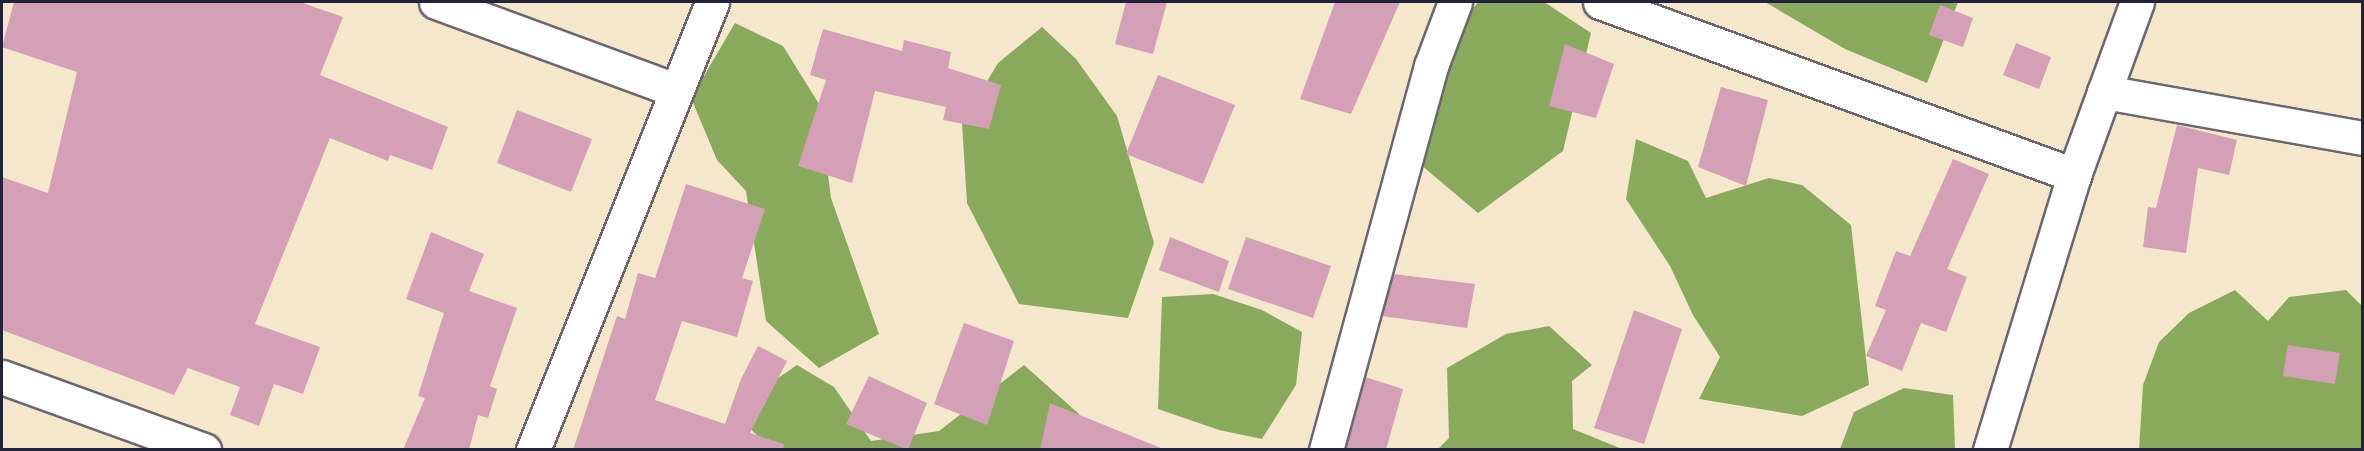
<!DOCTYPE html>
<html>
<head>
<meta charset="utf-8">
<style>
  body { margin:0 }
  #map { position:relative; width:2364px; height:451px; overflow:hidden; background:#f4e7cc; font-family:"IM FELL Double Pica",serif }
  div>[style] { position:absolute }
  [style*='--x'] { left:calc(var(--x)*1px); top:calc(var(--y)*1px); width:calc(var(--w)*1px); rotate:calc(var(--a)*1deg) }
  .forest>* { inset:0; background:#89aa5d }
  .building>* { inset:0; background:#d3a0b5 }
  .roads { filter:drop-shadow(2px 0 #6c676e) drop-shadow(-2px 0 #6c676e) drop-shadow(0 2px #6c676e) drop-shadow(0 -2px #6c676e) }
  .minor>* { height:33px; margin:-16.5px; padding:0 16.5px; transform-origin:16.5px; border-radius:16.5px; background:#fff }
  span { translate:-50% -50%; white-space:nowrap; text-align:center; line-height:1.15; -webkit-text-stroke:5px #fcf5e5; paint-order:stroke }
  .frame { position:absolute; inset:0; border:3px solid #22223b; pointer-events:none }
</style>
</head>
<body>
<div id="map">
  <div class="forest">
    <div style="clip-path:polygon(1478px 2px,1544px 2px,1591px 33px,1563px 151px,1478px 213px,1421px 165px,1431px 66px)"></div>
    <div style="clip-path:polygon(1765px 2px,1958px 2px,1927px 83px,1845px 49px)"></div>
    <div style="clip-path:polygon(735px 23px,783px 46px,819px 104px,831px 198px,879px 334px,819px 368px,766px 321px,746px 191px,717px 160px,691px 98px)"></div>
    <div style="clip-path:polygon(1042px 27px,1076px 59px,1117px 116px,1154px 243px,1128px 318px,1019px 304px,967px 203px,962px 123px,998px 63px)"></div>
    <div style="clip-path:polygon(1636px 139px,1688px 161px,1706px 198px,1769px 178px,1802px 185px,1851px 225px,1869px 385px,1802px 416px,1699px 399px,1720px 357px,1693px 315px,1670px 266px,1626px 199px)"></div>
    <div style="clip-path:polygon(2235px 290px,2268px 321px,2289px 297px,2346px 290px,2362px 306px,2362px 449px,2139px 450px,2143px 385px,2159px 342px,2189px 313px)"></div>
    <div style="clip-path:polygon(1213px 294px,1262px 310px,1302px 332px,1296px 385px,1262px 439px,1219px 430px,1158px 409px,1162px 297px)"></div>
    <div style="clip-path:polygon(1549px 326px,1592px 365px,1572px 381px,1573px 429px,1622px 449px,1438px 449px,1449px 438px,1447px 368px,1506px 334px)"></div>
    <div style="clip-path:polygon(797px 365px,834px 387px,871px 441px,939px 431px,1024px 365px,1079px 414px,1089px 449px,770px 449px,744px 422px,759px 391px)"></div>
    <div style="clip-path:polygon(1904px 388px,1953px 395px,1955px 449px,1840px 449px,1854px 412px)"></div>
  </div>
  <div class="building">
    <div style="clip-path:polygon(14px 2px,300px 2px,343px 17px,320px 75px,448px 127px,432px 170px,390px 155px,388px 161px,330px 138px,255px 324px,320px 347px,303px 394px,274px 384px,259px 426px,230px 415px,240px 387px,188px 368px,174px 395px,2px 330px,2px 177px,48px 193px,77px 72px,2px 47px)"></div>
    <div style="clip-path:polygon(1126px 2px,1167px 2px,1153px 54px,1115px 44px)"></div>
    <div style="clip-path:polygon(1335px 2px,1400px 2px,1351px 114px,1300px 99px)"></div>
    <div style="clip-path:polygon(1940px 5px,1973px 18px,1963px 47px,1929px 35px)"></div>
    <div style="clip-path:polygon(823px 29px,902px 51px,904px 40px,951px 52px,948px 68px,1001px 85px,989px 129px,943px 120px,946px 107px,875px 91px,852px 183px,798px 166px,826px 80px,810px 75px)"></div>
    <div style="clip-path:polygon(2016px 43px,2051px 57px,2039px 89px,2003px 75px)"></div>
    <div style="clip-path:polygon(1565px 44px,1614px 64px,1596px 118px,1549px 106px)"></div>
    <div style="clip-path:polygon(1158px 75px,1235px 105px,1203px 184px,1126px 154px)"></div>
    <div style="clip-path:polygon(1721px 87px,1768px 100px,1746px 186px,1698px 167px)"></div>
    <div style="clip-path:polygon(517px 110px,592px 139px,571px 192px,497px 163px)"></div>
    <div style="clip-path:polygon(2177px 125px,2237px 140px,2229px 175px,2198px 168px,2186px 253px,2143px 247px,2148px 207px,2156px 208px)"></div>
    <div style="clip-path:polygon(1953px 159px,1989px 174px,1947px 269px,1967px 277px,1946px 332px,1921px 323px,1902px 371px,1866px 356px,1886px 310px,1875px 306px,1896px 251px,1910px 256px)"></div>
    <div style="clip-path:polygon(686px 184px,765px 209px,742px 278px,753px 281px,737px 337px,682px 321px,655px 400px,725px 424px,741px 379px,758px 346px,787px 361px,750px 433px,784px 444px,783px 450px,573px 450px,617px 316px,625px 319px,638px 273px,655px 278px)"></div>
    <div style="clip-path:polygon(431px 232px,484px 254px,469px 291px,517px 308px,490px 386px,497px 389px,488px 418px,478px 415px,469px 450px,403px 450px,425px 398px,418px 396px,444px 313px,406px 299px)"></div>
    <div style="clip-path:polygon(1170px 237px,1229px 261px,1219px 292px,1159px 270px)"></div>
    <div style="clip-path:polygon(1246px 237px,1331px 266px,1313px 318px,1228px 289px)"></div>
    <div style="clip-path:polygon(1393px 274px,1475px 284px,1467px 328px,1382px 316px)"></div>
    <div style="clip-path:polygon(1634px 310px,1682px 329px,1644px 444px,1594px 428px)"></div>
    <div style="clip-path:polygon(964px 323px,1014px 341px,987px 425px,934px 404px)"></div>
    <div style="clip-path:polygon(2288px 345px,2340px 353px,2335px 384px,2283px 376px)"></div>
    <div style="clip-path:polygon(869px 376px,927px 403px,908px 450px,846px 424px)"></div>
    <div style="clip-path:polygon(1365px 377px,1403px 389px,1386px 450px,1346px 450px)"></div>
    <div style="clip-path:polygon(1050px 403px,1161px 448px,1161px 450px,1040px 450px)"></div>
  </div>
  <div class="roads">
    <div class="minor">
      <div style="--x:436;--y:2;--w:255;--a:20.2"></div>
      <div style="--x:1600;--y:2;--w:505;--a:20.05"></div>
      <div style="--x:2104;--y:92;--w:262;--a:10.1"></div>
      <div style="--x:2;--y:377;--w:215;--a:19.9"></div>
      <div style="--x:533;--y:450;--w:482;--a:-68.2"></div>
      <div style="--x:1326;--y:450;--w:398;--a:-74.7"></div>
      <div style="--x:1431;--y:66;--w:68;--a:-69.4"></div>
      <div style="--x:1990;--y:450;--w:288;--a:-73"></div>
      <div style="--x:2074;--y:175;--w:184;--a:-70"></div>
    </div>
  </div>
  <div class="frame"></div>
</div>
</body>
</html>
